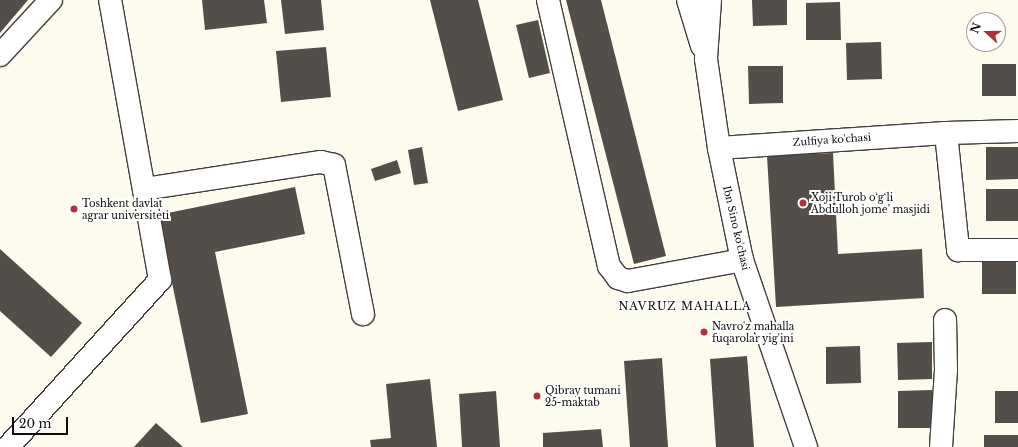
<!DOCTYPE html>
<html>
<head>
<meta charset="utf-8">
<style>
  body { margin:0 }
  #map { position:relative; width:1018px; height:447px; overflow:hidden; background:#fdfaee; font-family:"Libre Baskerville",serif }
  div>[style] { position:absolute }
  [style*='--x'] { left:calc(var(--x)*1px); top:calc(var(--y)*1px); width:calc(var(--w)*1px); rotate:calc(var(--a)*1deg) }
  .building>* { inset:0; background:#544e4a }
  .roads { filter:drop-shadow(1px 0 #404040) drop-shadow(-1px 0 #404040) drop-shadow(0 1px #404040) drop-shadow(0 -1px #404040) }
  .minor>* { height:22px; margin:-11px; padding:0 11px; transform-origin:11px; border-radius:11px; background:#fff }
  .dots>* { width:11px; height:11px; translate:-50% -50%; box-sizing:border-box; border:2px solid #fff; border-radius:50% }
  span { translate:-50% -50%; white-space:nowrap; text-align:center; line-height:1.15; -webkit-text-stroke:4px #fff; paint-order:stroke }
  .street-label { font-size:10px; color:#0d0d0d }
  .poi-label { font-size:10px; color:#0d0d0d }
  .left { translate:0 -50%; text-align:left }
  .neighbourhood-label { font-size:11px; color:#0d0d0d; letter-spacing:1px }
  .north { position:absolute; left:966px; top:12px; width:40px; height:40px; box-sizing:border-box; background:#fff; border:1px solid #9e9e9e; border-radius:50%; rotate:291deg; font-size:11px; font-weight:700; line-height:16px; text-align:center; color:#0d0d0d }
  .north::after { content:''; display:block; margin:auto; width:14px; height:18px; background:#af3238; clip-path:polygon(50% 0,100% 100%,50% 72%,0 100%) }
  .scale { position:absolute; left:12px; top:417px; width:56px; height:18px; box-sizing:border-box; border:2px solid #0d0d0d; border-top:0; padding-left:5px; font-size:12px; line-height:14px; white-space:nowrap; color:#0d0d0d; -webkit-text-stroke:3px #fff; paint-order:stroke }
</style>
</head>
<body>
<div id="map">
  <div class="building">
    <div style="clip-path:polygon(0 0,28px 0,0 33px)"></div>
    <div style="clip-path:polygon(202px 0,264px 0,267px 23px,205px 30px)"></div>
    <div style="clip-path:polygon(281px 0,321px 0,324px 30px,285px 34px)"></div>
    <div style="clip-path:polygon(430px 0,478px 0,503px 100px,458px 111px)"></div>
    <div style="clip-path:polygon(566px 0,601px 0,666px 256px,634px 264px)"></div>
    <div style="clip-path:polygon(752px 0,787px 0,787px 25px,753px 26px)"></div>
    <div style="clip-path:polygon(840px 2px,841px 40px,806px 40px,806px 3px)"></div>
    <div style="clip-path:polygon(538px 20px,550px 73px,529px 78px,516px 25px)"></div>
    <div style="clip-path:polygon(881px 42px,882px 79px,847px 80px,846px 43px)"></div>
    <div style="clip-path:polygon(326px 47px,331px 97px,281px 102px,276px 51px)"></div>
    <div style="clip-path:polygon(982px 64px,1016px 64px,1016px 96px,982px 96px)"></div>
    <div style="clip-path:polygon(748px 66px,783px 66px,783px 103px,749px 104px)"></div>
    <div style="clip-path:polygon(422px 147px,428px 183px,414px 185px,408px 150px)"></div>
    <div style="clip-path:polygon(986px 147px,1018px 147px,1018px 179px,986px 180px)"></div>
    <div style="clip-path:polygon(833px 153px,838px 254px,922px 249px,924px 298px,776px 307px,767px 156px)"></div>
    <div style="clip-path:polygon(397px 160px,401px 173px,375px 181px,371px 169px)"></div>
    <div style="clip-path:polygon(295px 187px,305px 234px,215px 252px,248px 414px,201px 423px,158px 215px)"></div>
    <div style="clip-path:polygon(986px 189px,1018px 189px,1018px 221px,986px 221px)"></div>
    <div style="clip-path:polygon(0 249px,82px 323px,51px 357px,0 311px)"></div>
    <div style="clip-path:polygon(982px 262px,1016px 262px,1016px 294px,982px 294px)"></div>
    <div style="clip-path:polygon(932px 342px,932px 379px,898px 380px,897px 343px)"></div>
    <div style="clip-path:polygon(860px 346px,861px 383px,826px 384px,826px 347px)"></div>
    <div style="clip-path:polygon(747px 356px,754px 447px,716px 447px,710px 359px)"></div>
    <div style="clip-path:polygon(662px 358px,668px 447px,630px 447px,624px 361px)"></div>
    <div style="clip-path:polygon(430px 379px,437px 447px,371px 447px,370px 440px,391px 438px,386px 384px)"></div>
    <div style="clip-path:polygon(932px 390px,933px 428px,898px 428px,898px 391px)"></div>
    <div style="clip-path:polygon(496px 391px,500px 447px,462px 447px,459px 394px)"></div>
    <div style="clip-path:polygon(995px 391px,1018px 391px,1018px 423px,995px 423px)"></div>
    <div style="clip-path:polygon(156px 423px,183px 447px,134px 447px)"></div>
    <div style="clip-path:polygon(601px 429px,603px 447px,543px 447px,543px 433px)"></div>
    <div style="clip-path:polygon(984px 435px,1018px 435px,1018px 447px,984px 447px)"></div>
  </div>
  <div class="roads">
    <div class="minor">
      <div style="--x:548;--y:0;--w:273;--a:77.1"></div>
      <div style="--x:609;--y:266;--w:15;--a:53"></div>
      <div style="--x:618;--y:278;--w:10;--a:17"></div>
      <div style="--x:628;--y:281;--w:116;--a:-10.4"></div>
      <div style="--x:688;--y:0;--w:48;--a:73.1"></div>
      <div style="--x:710;--y:0;--w:59;--a:93.9"></div>
      <div style="--x:706;--y:59;--w:90;--a:81.7"></div>
      <div style="--x:719;--y:148;--w:114;--a:78.4"></div>
      <div style="--x:742;--y:260;--w:198;--a:71.1"></div>
      <div style="--x:0;--y:55;--w:75;--a:-47.2"></div>
      <div style="--x:946;--y:133;--w:118;--a:84.1"></div>
      <div style="--x:958;--y:250;--w:60;--a:0"></div>
      <div style="--x:719;--y:148;--w:227;--a:-3.8"></div>
      <div style="--x:946;--y:133;--w:72;--a:-1.6"></div>
      <div style="--x:144;--y:189;--w:179;--a:-8.7"></div>
      <div style="--x:321;--y:162;--w:13;--a:13"></div>
      <div style="--x:334;--y:165;--w:152;--a:79"></div>
      <div style="--x:8;--y:447;--w:226;--a:-47.7"></div>
      <div style="--x:160;--y:280;--w:284;--a:-100.1"></div>
      <div style="--x:941;--y:447;--w:77;--a:-86.3"></div>
      <div style="--x:946;--y:370;--w:50;--a:-91.1"></div>
    </div>
  </div>
  <div class="dots">
    <div style="left:803px;top:203px;background:#af3238"></div>
    <div style="left:74px;top:209px;background:#af3238"></div>
    <div style="left:704px;top:332px;background:#af3238"></div>
    <div style="left:537px;top:396px;background:#af3238"></div>
  </div>
  <div class="street-label">
    <span style="left:832px;top:140px;rotate:-4deg">Zulfiya ko'chasi</span>
    <span style="left:736px;top:228px;rotate:77deg">Ibn Sino ko'chasi</span>
  </div>
  <div class="poi-label">
    <span class="left" style="left:811px;top:203px">Xoji Turob o‘g‘li<br>Abdulloh jome’ masjidi</span>
    <span class="left" style="left:82px;top:209px">Toshkent davlat<br>agrar universiteti</span>
    <span class="left" style="left:712px;top:332px">Navro'z mahalla<br>fuqarolar yig'ini</span>
    <span class="left" style="left:545px;top:396px">Qibray tumani<br>25-maktab</span>
  </div>
  <div class="neighbourhood-label">
    <span style="left:685px;top:306px">NAVRUZ MAHALLA</span>
  </div>
  <div class="north">N</div>
  <div class="scale">20 m</div>
</div>
</body>
</html>
